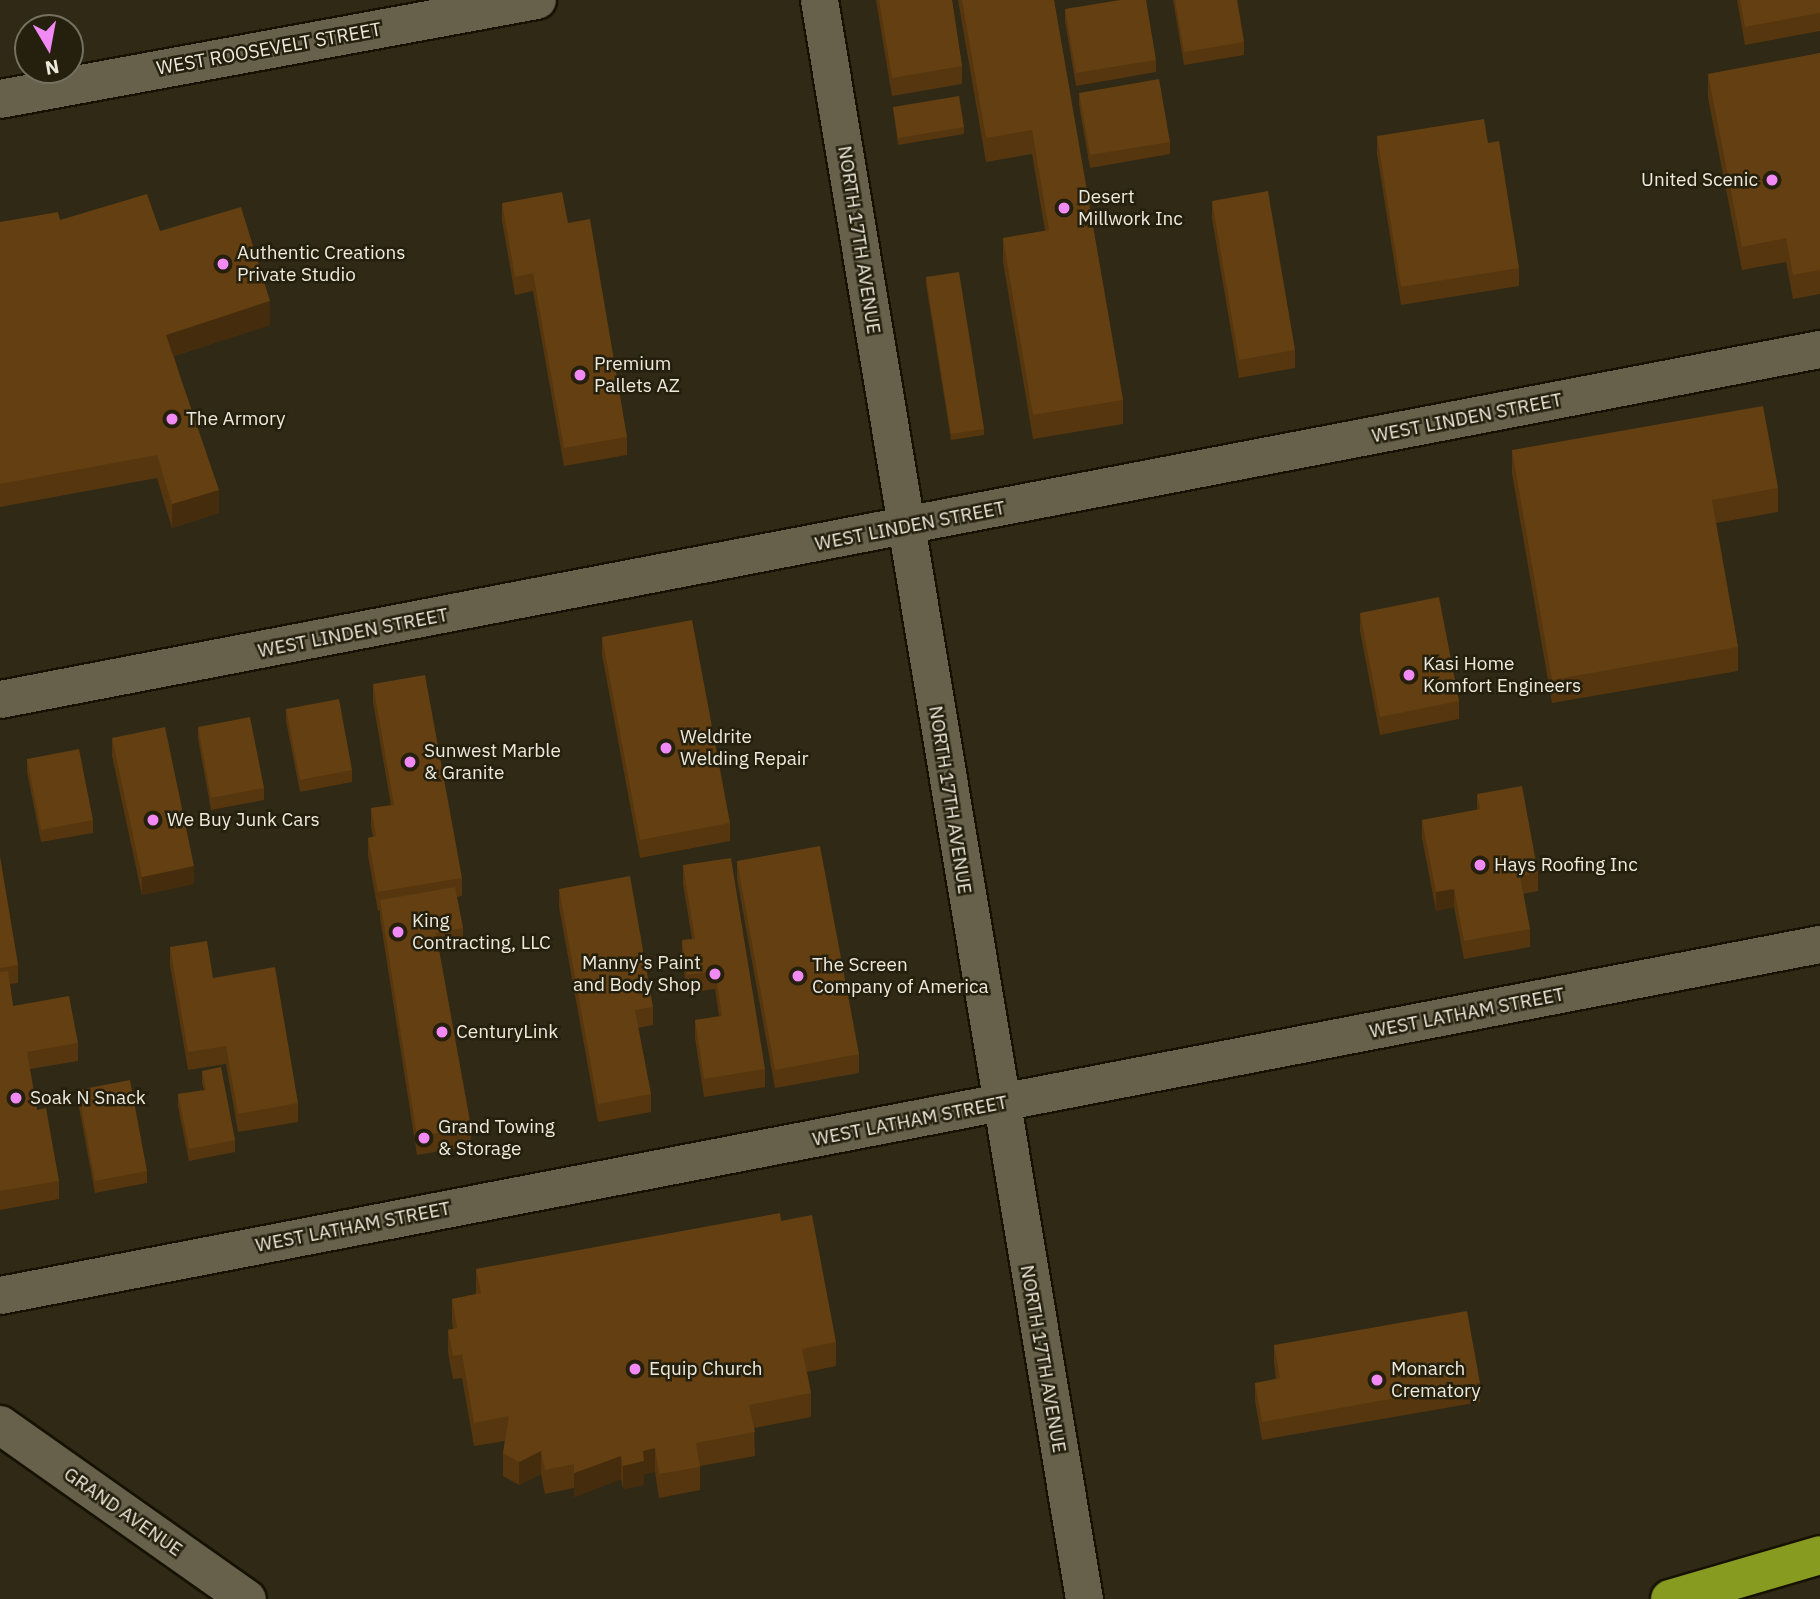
<!DOCTYPE html>
<html>
<head>
<meta charset="utf-8">
<style>
  body { margin:0 }
  #map { position:relative; width:1820px; height:1599px; overflow:hidden; background:#2f2916; font-family:"IBM Plex Sans",sans-serif }
  div>[style] { position:absolute }
  [style*='--x'] { left:calc(var(--x)*1px); top:calc(var(--y)*1px); width:calc(var(--w)*1px); rotate:calc(var(--a)*1deg) }
  .roads { filter:drop-shadow(2px 0 #171102) drop-shadow(-2px 0 #171102) drop-shadow(0 2px #171102) drop-shadow(0 -2px #171102) }
  .minor>* { height:37px; margin:-18.5px; padding:0 18.5px; transform-origin:18.5px; border-radius:18.5px; background:#67614c }
  .tertiary>* { height:38px; margin:-19px; padding:0 19px; transform-origin:19px; border-radius:19px; background:#67614c }
  .secondary>* { height:38px; margin:-19px; padding:0 19px; transform-origin:19px; border-radius:19px; background:#67614c }
  .motorway>* { height:38px; margin:-19px; padding:0 19px; transform-origin:19px; border-radius:19px; background:#889b21 }
  .wall>* { inset:0; background:#55360f }
  .shaded-wall>* { inset:0; background:#452c0c }
  .building>* { inset:0; background:#633f11 }
  .dots>* { width:19px; height:19px; translate:-50% -50%; box-sizing:border-box; border:4px solid #251f0d; border-radius:50% }
  span { translate:-50% -50%; white-space:nowrap; text-align:center; line-height:1.15; -webkit-text-stroke:5px #251f0d; paint-order:stroke }
  .street-label { font-size:19px; color:#ede9dd }
  .poi-label { font-size:19px; color:#ede9dd }
  .right { translate:-100% -50%; text-align:right }
  .left { translate:0 -50%; text-align:left }
  .north { position:absolute; left:14px; top:14px; width:70px; height:70px; box-sizing:border-box; background:#251f0d; border:2px solid #757060; border-radius:50%; rotate:170deg; font-size:19px; font-weight:700; line-height:28px; text-align:center; color:#ede9dd }
  .north::after { content:''; display:block; margin:auto; width:24px; height:32px; background:#f18af4; clip-path:polygon(50% 0,100% 100%,50% 72%,0 100%) }
</style>
</head>
<body>
<div id="map">
  <div class="roads">
    <div class="minor">
      <div style="--x:819;--y:0;--w:1621;--a:80.59"></div>
      <div style="--x:0;--y:699;--w:1853;--a:-10.89"></div>
      <div style="--x:0;--y:1295;--w:1854;--a:-10.92"></div>
    </div>
    <div class="tertiary">
      <div style="--x:0;--y:99;--w:546;--a:-10.45"></div>
    </div>
    <div class="secondary">
      <div style="--x:0;--y:1425;--w:302;--a:35.2"></div>
    </div>
    <div class="motorway">
      <div style="--x:1670;--y:1599;--w:156;--a:-16.3"></div>
    </div>
  </div>
  <div class="wall">
    <div style="clip-path:polygon(876px 0,952px 0,962px 66px,962px 84px,892px 96px)"></div>
    <div style="clip-path:polygon(958px 0,1054px 0,1123px 400px,1123px 424px,1033px 439px,1003px 262px,1003px 238px,1045px 231px,1032px 154px,986px 162px)"></div>
    <div style="clip-path:polygon(1173px 0,1237px 0,1244px 42px,1244px 55px,1184px 65px)"></div>
    <div style="clip-path:polygon(1737px 0,1820px 0,1820px 31px,1745px 45px)"></div>
    <div style="clip-path:polygon(1065px 9px,1156px 60px,1156px 72px,1076px 86px,1065px 22px)"></div>
    <div style="clip-path:polygon(1820px 53px,1820px 294px,1793px 299px,1786px 262px,1742px 270px,1708px 98px,1708px 74px)"></div>
    <div style="clip-path:polygon(1079px 93px,1170px 142px,1170px 154px,1090px 168px,1079px 105px)"></div>
    <div style="clip-path:polygon(893px 107px,964px 127px,964px 134px,898px 145px)"></div>
    <div style="clip-path:polygon(1377px 136px,1488px 143px,1519px 268px,1519px 286px,1401px 305px,1377px 154px)"></div>
    <div style="clip-path:polygon(1212px 201px,1295px 350px,1295px 368px,1239px 378px,1212px 219px)"></div>
    <div style="clip-path:polygon(502px 203px,568px 223px,627px 437px,627px 455px,564px 466px,533px 291px,515px 295px,502px 221px)"></div>
    <div style="clip-path:polygon(60px 220px,160px 231px,270px 325px,174px 356px,219px 513px,172px 528px,157px 478px,0 507px,0 222px)"></div>
    <div style="clip-path:polygon(926px 277px,984px 429px,984px 435px,951px 440px,926px 284px)"></div>
    <div style="clip-path:polygon(1512px 450px,1778px 488px,1778px 512px,1716px 523px,1738px 647px,1738px 671px,1552px 703px,1512px 474px)"></div>
    <div style="clip-path:polygon(1360px 613px,1459px 701px,1459px 719px,1380px 735px,1360px 631px)"></div>
    <div style="clip-path:polygon(602px 637px,730px 823px,730px 841px,640px 858px,602px 655px)"></div>
    <div style="clip-path:polygon(373px 684px,462px 878px,462px 896px,457px 897px,463px 928px,463px 947px,439px 951px,471px 1127px,471px 1146px,417px 1155px,380px 918px,380px 910px,378px 911px,368px 856px,368px 838px,373px 837px,371px 827px,371px 808px,391px 805px,373px 702px)"></div>
    <div style="clip-path:polygon(286px 709px,352px 770px,352px 782px,300px 792px,286px 721px)"></div>
    <div style="clip-path:polygon(198px 727px,264px 788px,264px 800px,211px 810px,198px 739px)"></div>
    <div style="clip-path:polygon(112px 738px,194px 884px,142px 895px,112px 756px)"></div>
    <div style="clip-path:polygon(27px 759px,93px 820px,93px 833px,41px 842px,27px 772px)"></div>
    <div style="clip-path:polygon(1477px 794px,1538px 873px,1538px 891px,1523px 894px,1530px 929px,1530px 947px,1464px 959px,1454px 907px,1436px 911px,1422px 838px,1422px 820px,1477px 810px)"></div>
    <div style="clip-path:polygon(0 857px,18px 965px,18px 983px,10px 984px,13px 1006px,78px 1043px,78px 1061px,30px 1069px,37px 1110px,59px 1181px,59px 1199px,0 1210px)"></div>
    <div style="clip-path:polygon(737px 861px,859px 1054px,859px 1073px,775px 1088px,737px 879px)"></div>
    <div style="clip-path:polygon(683px 865px,765px 1069px,765px 1087px,704px 1097px,695px 1038px,695px 1020px,719px 1016px,715px 989px,687px 993px,682px 958px,682px 940px,692px 939px,683px 884px)"></div>
    <div style="clip-path:polygon(559px 889px,653px 1007px,653px 1025px,638px 1028px,651px 1094px,651px 1112px,598px 1122px,559px 907px)"></div>
    <div style="clip-path:polygon(170px 947px,213px 978px,298px 1103px,298px 1122px,238px 1132px,226px 1064px,188px 1070px,170px 965px)"></div>
    <div style="clip-path:polygon(202px 1071px,235px 1140px,235px 1152px,189px 1161px,178px 1107px,178px 1094px,204px 1090px,202px 1083px)"></div>
    <div style="clip-path:polygon(78px 1090px,147px 1171px,147px 1183px,95px 1193px,78px 1102px)"></div>
    <div style="clip-path:polygon(781px 1221px,836px 1342px,836px 1366px,807px 1372px,811px 1393px,811px 1417px,754px 1428px,755px 1456px,700px 1466px,700px 1490px,659px 1498px,655px 1472px,644px 1474px,644px 1485px,623px 1489px,621px 1479px,574px 1497px,574px 1488px,545px 1494px,541px 1474px,519px 1485px,503px 1476px,503px 1453px,505px 1441px,474px 1446px,462px 1378px,453px 1379px,448px 1353px,448px 1330px,453px 1329px,452px 1322px,452px 1299px,476px 1294px,476px 1269px)"></div>
    <div style="clip-path:polygon(1274px 1345px,1480px 1383px,1480px 1402px,1262px 1440px,1255px 1401px,1255px 1383px,1276px 1379px,1274px 1363px)"></div>
  </div>
  <div class="shaded-wall">
    <div style="clip-path:polygon(270px 301px,270px 325px,166px 358px,166px 335px)"></div>
    <div style="clip-path:polygon(219px 490px,219px 513px,172px 528px,172px 504px)"></div>
    <div style="clip-path:polygon(194px 866px,194px 884px,142px 895px,142px 877px)"></div>
    <div style="clip-path:polygon(1454px 889px,1454px 907px,1436px 911px,1436px 892px)"></div>
    <div style="clip-path:polygon(655px 1448px,655px 1472px,644px 1474px,644px 1485px,623px 1489px,623px 1466px,643px 1451px)"></div>
    <div style="clip-path:polygon(541px 1451px,541px 1474px,519px 1485px,519px 1462px)"></div>
    <div style="clip-path:polygon(621px 1456px,621px 1479px,574px 1497px,574px 1473px)"></div>
  </div>
  <div class="building">
    <div style="clip-path:polygon(879px 0,952px 0,962px 66px,892px 78px)"></div>
    <div style="clip-path:polygon(962px 0,1054px 0,1123px 400px,1033px 415px,1003px 238px,1049px 230px,1032px 130px,986px 138px)"></div>
    <div style="clip-path:polygon(1120px 0,1146px 0,1156px 60px,1076px 73px,1065px 9px)"></div>
    <div style="clip-path:polygon(1175px 0,1237px 0,1244px 42px,1184px 52px)"></div>
    <div style="clip-path:polygon(1740px 0,1820px 0,1820px 13px,1745px 27px)"></div>
    <div style="clip-path:polygon(1820px 53px,1820px 270px,1793px 275px,1786px 238px,1742px 247px,1708px 74px)"></div>
    <div style="clip-path:polygon(1159px 79px,1170px 142px,1090px 155px,1079px 93px)"></div>
    <div style="clip-path:polygon(959px 96px,964px 127px,898px 138px,893px 107px)"></div>
    <div style="clip-path:polygon(1484px 119px,1488px 143px,1499px 141px,1519px 268px,1401px 287px,1377px 136px)"></div>
    <div style="clip-path:polygon(1268px 191px,1295px 350px,1239px 360px,1212px 201px)"></div>
    <div style="clip-path:polygon(562px 192px,568px 223px,590px 219px,627px 437px,564px 448px,533px 273px,515px 277px,502px 203px)"></div>
    <div style="clip-path:polygon(147px 194px,160px 231px,241px 207px,270px 301px,166px 335px,219px 490px,172px 504px,157px 455px,0 484px,0 222px,58px 212px,60px 220px)"></div>
    <div style="clip-path:polygon(959px 272px,984px 429px,951px 434px,926px 277px)"></div>
    <div style="clip-path:polygon(1763px 406px,1778px 488px,1712px 500px,1738px 647px,1552px 680px,1512px 450px)"></div>
    <div style="clip-path:polygon(1439px 597px,1459px 701px,1380px 717px,1360px 613px)"></div>
    <div style="clip-path:polygon(692px 620px,730px 823px,640px 840px,602px 637px)"></div>
    <div style="clip-path:polygon(425px 675px,462px 878px,378px 892px,368px 838px,376px 836px,371px 808px,394px 805px,373px 684px)"></div>
    <div style="clip-path:polygon(339px 699px,352px 770px,300px 780px,286px 709px)"></div>
    <div style="clip-path:polygon(250px 717px,264px 788px,211px 798px,198px 727px)"></div>
    <div style="clip-path:polygon(165px 727px,194px 866px,142px 877px,112px 738px)"></div>
    <div style="clip-path:polygon(79px 749px,93px 820px,41px 830px,27px 759px)"></div>
    <div style="clip-path:polygon(1522px 786px,1538px 873px,1520px 876px,1530px 929px,1464px 941px,1454px 889px,1436px 892px,1422px 820px,1480px 809px,1477px 794px)"></div>
    <div style="clip-path:polygon(820px 846px,859px 1054px,775px 1070px,737px 861px)"></div>
    <div style="clip-path:polygon(0 857px,18px 965px,0 968px)"></div>
    <div style="clip-path:polygon(731px 858px,765px 1069px,704px 1079px,695px 1020px,722px 1016px,715px 971px,687px 975px,682px 940px,695px 939px,683px 865px)"></div>
    <div style="clip-path:polygon(630px 876px,653px 1007px,635px 1010px,651px 1094px,598px 1104px,559px 889px)"></div>
    <div style="clip-path:polygon(455px 887px,463px 928px,436px 933px,471px 1127px,417px 1137px,380px 900px)"></div>
    <div style="clip-path:polygon(207px 941px,213px 978px,275px 967px,298px 1103px,238px 1114px,226px 1046px,188px 1052px,170px 947px)"></div>
    <div style="clip-path:polygon(8px 971px,13px 1006px,69px 996px,78px 1043px,27px 1052px,37px 1110px,46px 1108px,59px 1181px,0 1191px,0 972px)"></div>
    <div style="clip-path:polygon(221px 1067px,235px 1140px,189px 1149px,178px 1094px,206px 1090px,202px 1071px)"></div>
    <div style="clip-path:polygon(130px 1080px,147px 1171px,95px 1181px,78px 1090px)"></div>
    <div style="clip-path:polygon(780px 1213px,781px 1221px,812px 1215px,836px 1342px,802px 1349px,811px 1393px,749px 1405px,755px 1432px,696px 1443px,700px 1467px,659px 1474px,655px 1448px,643px 1451px,644px 1461px,623px 1466px,621px 1456px,574px 1473px,574px 1464px,545px 1470px,541px 1451px,519px 1462px,503px 1453px,509px 1416px,474px 1423px,462px 1354px,453px 1356px,448px 1330px,457px 1328px,452px 1299px,481px 1293px,476px 1269px)"></div>
    <div style="clip-path:polygon(1467px 1311px,1480px 1383px,1262px 1422px,1255px 1383px,1280px 1378px,1274px 1345px)"></div>
  </div>
  <div class="dots">
    <div style="left:1772px;top:180px;background:#f18af4"></div>
    <div style="left:1064px;top:208px;background:#f18af4"></div>
    <div style="left:223px;top:264px;background:#f18af4"></div>
    <div style="left:580px;top:375px;background:#f18af4"></div>
    <div style="left:172px;top:419px;background:#f18af4"></div>
    <div style="left:1409px;top:675px;background:#f18af4"></div>
    <div style="left:666px;top:748px;background:#f18af4"></div>
    <div style="left:410px;top:762px;background:#f18af4"></div>
    <div style="left:153px;top:820px;background:#f18af4"></div>
    <div style="left:1480px;top:865px;background:#f18af4"></div>
    <div style="left:398px;top:932px;background:#f18af4"></div>
    <div style="left:715px;top:974px;background:#f18af4"></div>
    <div style="left:798px;top:976px;background:#f18af4"></div>
    <div style="left:442px;top:1032px;background:#f18af4"></div>
    <div style="left:16px;top:1098px;background:#f18af4"></div>
    <div style="left:424px;top:1138px;background:#f18af4"></div>
    <div style="left:635px;top:1369px;background:#f18af4"></div>
    <div style="left:1377px;top:1380px;background:#f18af4"></div>
  </div>
  <div class="street-label">
    <span style="left:269px;top:49px;rotate:-10deg">WEST ROOSEVELT STREET</span>
    <span style="left:859px;top:240px;rotate:81deg">NORTH 17TH AVENUE</span>
    <span style="left:1467px;top:418px;rotate:-11deg">WEST LINDEN STREET</span>
    <span style="left:910px;top:526px;rotate:-11deg">WEST LINDEN STREET</span>
    <span style="left:353px;top:633px;rotate:-11deg">WEST LINDEN STREET</span>
    <span style="left:950px;top:800px;rotate:81deg">NORTH 17TH AVENUE</span>
    <span style="left:1467px;top:1013px;rotate:-11deg">WEST LATHAM STREET</span>
    <span style="left:910px;top:1121px;rotate:-11deg">WEST LATHAM STREET</span>
    <span style="left:353px;top:1227px;rotate:-11deg">WEST LATHAM STREET</span>
    <span style="left:1043px;top:1359px;rotate:80deg">NORTH 17TH AVENUE</span>
    <span style="left:123px;top:1512px;rotate:35deg">GRAND AVENUE</span>
  </div>
  <div class="poi-label">
    <span class="right" style="left:1758px;top:180px">United Scenic</span>
    <span class="left" style="left:1078px;top:208px">Desert<br>Millwork Inc</span>
    <span class="left" style="left:237px;top:264px">Authentic Creations<br>Private Studio</span>
    <span class="left" style="left:594px;top:375px">Premium<br>Pallets AZ</span>
    <span class="left" style="left:186px;top:419px">The Armory</span>
    <span class="left" style="left:1423px;top:675px">Kasi Home<br>Komfort Engineers</span>
    <span class="left" style="left:680px;top:748px">Weldrite<br>Welding Repair</span>
    <span class="left" style="left:424px;top:762px">Sunwest Marble<br>&amp; Granite</span>
    <span class="left" style="left:167px;top:820px">We Buy Junk Cars</span>
    <span class="left" style="left:1494px;top:865px">Hays Roofing Inc</span>
    <span class="left" style="left:412px;top:932px">King<br>Contracting, LLC</span>
    <span class="right" style="left:701px;top:974px">Manny's Paint<br>and Body Shop</span>
    <span class="left" style="left:812px;top:976px">The Screen<br>Company of America</span>
    <span class="left" style="left:456px;top:1032px">CenturyLink</span>
    <span class="left" style="left:30px;top:1098px">Soak N Snack</span>
    <span class="left" style="left:438px;top:1138px">Grand Towing<br>&amp; Storage</span>
    <span class="left" style="left:649px;top:1369px">Equip Church</span>
    <span class="left" style="left:1391px;top:1380px">Monarch<br>Crematory</span>
  </div>
  <div class="north">N</div>
</div>
</body>
</html>
